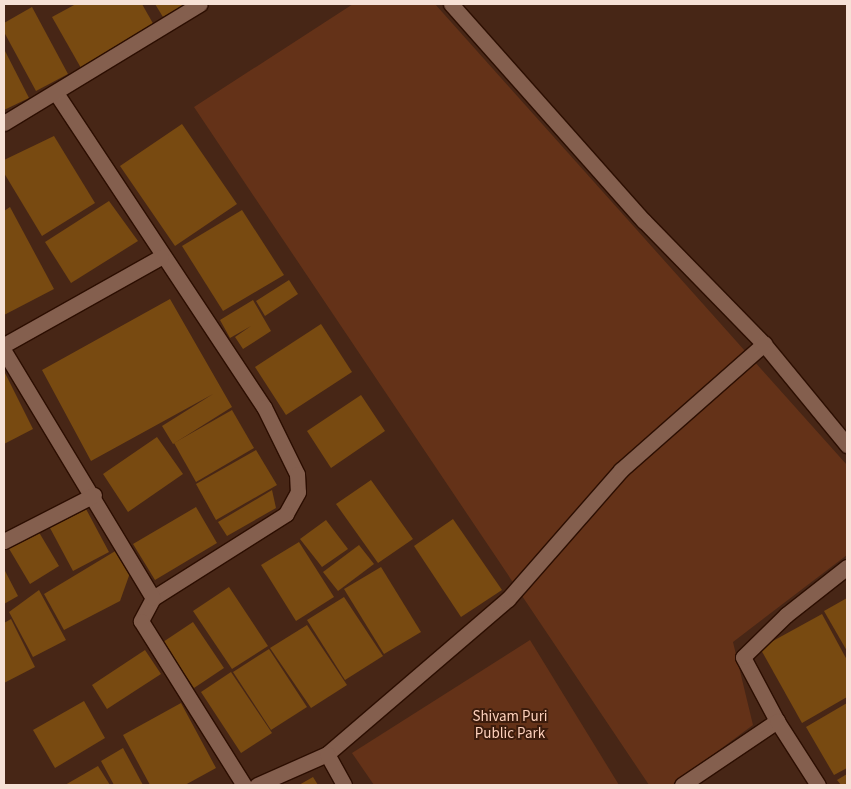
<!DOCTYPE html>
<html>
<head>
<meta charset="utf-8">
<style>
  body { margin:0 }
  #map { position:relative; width:851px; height:789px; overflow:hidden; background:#472616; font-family:"Source Sans 3",sans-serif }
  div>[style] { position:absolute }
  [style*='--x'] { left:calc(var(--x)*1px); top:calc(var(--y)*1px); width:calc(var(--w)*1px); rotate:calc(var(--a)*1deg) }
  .green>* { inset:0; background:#643218 }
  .building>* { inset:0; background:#784a11 }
  .roads { filter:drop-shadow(1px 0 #2c0e01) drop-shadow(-1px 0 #2c0e01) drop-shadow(0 1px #2c0e01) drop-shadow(0 -1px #2c0e01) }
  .street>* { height:15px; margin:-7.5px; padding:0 7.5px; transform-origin:7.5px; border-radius:7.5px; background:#845f4e }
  span { translate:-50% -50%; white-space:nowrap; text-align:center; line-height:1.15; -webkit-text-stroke:4px #3c1c0c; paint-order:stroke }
  .park-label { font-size:15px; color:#fed1bc }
  .frame { position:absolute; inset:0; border:5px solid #f6e1d6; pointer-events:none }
</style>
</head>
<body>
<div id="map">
  <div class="green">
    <div style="clip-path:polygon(353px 4px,435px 4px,847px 465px,847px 555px,733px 642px,753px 725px,672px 785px,649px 785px,194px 107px)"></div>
    <div style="clip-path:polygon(530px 640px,619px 785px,374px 785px,352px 753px)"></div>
  </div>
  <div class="building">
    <div style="clip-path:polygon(76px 4px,142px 4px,155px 27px,81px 68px,52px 17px)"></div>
    <div style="clip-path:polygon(155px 4px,188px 4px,163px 17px)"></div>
    <div style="clip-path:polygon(32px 7px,68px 74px,36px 91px,4px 32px,4px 23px)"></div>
    <div style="clip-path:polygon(4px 49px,29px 98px,4px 110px)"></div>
    <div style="clip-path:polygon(182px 124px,237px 204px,175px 246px,120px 166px)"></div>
    <div style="clip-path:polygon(54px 136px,95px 203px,42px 236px,4px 173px,4px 160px)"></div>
    <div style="clip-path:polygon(109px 201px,138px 241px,71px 283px,45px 242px)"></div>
    <div style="clip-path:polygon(10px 207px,54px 289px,4px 315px,4px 211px)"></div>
    <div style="clip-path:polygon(242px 210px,284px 275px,223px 311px,182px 246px)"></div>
    <div style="clip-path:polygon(289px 280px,298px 294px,265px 316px,256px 301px)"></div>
    <div style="clip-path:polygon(170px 299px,232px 407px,173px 444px,162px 426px,213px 394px,91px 461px,42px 370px)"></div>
    <div style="clip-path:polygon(253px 300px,271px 331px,243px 349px,235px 337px,251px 326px,230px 338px,220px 320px)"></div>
    <div style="clip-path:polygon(321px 324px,352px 372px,286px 415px,255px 367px)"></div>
    <div style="clip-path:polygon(4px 371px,33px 429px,4px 444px)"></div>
    <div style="clip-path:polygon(361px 395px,385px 431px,331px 468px,307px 431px)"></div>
    <div style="clip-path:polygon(232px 410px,254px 448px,196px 482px,174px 443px)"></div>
    <div style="clip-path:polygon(157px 437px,183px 474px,128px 512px,103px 474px)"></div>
    <div style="clip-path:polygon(256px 450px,277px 485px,216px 520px,196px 484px)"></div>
    <div style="clip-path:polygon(371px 480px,413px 539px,378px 563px,336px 504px)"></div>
    <div style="clip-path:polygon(272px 490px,276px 508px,227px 536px,218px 522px)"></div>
    <div style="clip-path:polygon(196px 507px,217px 543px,155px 580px,133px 544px)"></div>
    <div style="clip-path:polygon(86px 509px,109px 552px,73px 571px,50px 528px)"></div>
    <div style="clip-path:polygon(453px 519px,502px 590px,461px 617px,414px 546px)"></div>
    <div style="clip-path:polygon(326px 520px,348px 549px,322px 567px,300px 539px)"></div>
    <div style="clip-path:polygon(37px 529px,59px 566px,30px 584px,8px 547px)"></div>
    <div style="clip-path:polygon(299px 542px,334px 597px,296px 621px,261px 565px)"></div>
    <div style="clip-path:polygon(359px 545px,374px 564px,338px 591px,323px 572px)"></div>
    <div style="clip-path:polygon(117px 550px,130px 573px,120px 601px,64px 630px,44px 594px)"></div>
    <div style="clip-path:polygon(381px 567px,421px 632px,384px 654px,344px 589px)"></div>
    <div style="clip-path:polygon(4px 569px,18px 596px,4px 604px)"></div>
    <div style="clip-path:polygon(229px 587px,268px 646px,232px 669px,193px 611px)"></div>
    <div style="clip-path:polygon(39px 590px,66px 640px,33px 657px,9px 612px)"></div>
    <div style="clip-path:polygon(344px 597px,383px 656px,345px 680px,307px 620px)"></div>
    <div style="clip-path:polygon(847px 598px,847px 651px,824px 611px)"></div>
    <div style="clip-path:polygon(822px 614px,847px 660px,847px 697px,802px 723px,760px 648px)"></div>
    <div style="clip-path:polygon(11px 619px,35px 667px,4px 683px,4px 623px)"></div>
    <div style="clip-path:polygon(193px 622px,224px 668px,194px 688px,163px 642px)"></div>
    <div style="clip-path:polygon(307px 625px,347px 685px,311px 708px,270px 648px)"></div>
    <div style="clip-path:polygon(269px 649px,307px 707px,271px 730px,233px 672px)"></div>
    <div style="clip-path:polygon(145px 650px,161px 674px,107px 709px,92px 685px)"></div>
    <div style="clip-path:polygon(231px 672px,272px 733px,241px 753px,201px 692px)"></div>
    <div style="clip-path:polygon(84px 701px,105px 738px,55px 768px,33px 730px)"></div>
    <div style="clip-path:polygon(181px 703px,216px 768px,185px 785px,150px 785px,123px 735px)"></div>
    <div style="clip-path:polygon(847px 703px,847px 768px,834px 775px,806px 727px)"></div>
    <div style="clip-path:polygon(123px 748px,143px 785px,114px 785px,101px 761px)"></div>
    <div style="clip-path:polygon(98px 766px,110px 785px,65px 785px)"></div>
    <div style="clip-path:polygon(847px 774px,847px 785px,841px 785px,837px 780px)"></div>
    <div style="clip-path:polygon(313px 777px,318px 785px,299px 785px)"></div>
  </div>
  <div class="roads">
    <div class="street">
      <div style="--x:451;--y:4;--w:290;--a:48.4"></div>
      <div style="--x:644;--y:221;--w:172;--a:45.7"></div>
      <div style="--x:764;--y:344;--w:131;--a:50.6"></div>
      <div style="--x:56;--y:93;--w:377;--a:56.5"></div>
      <div style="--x:264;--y:407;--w:75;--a:63.8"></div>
      <div style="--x:297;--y:474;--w:18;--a:87"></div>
      <div style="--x:298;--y:492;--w:25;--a:119"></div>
      <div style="--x:286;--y:514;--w:157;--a:147.7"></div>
      <div style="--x:153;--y:598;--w:26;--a:118"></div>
      <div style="--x:141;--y:621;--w:194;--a:57.9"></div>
      <div style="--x:4;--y:123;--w:229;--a:-31.3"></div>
      <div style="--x:4;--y:345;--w:180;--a:-29.3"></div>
      <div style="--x:4;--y:351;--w:288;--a:58.9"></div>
      <div style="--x:4;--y:541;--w:101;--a:-27.1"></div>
      <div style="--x:777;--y:721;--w:72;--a:-118"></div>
      <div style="--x:743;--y:657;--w:60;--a:-44.3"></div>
      <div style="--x:786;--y:615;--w:78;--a:-38.2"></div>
      <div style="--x:327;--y:754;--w:238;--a:-40.6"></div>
      <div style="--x:508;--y:599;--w:171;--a:-48.8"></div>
      <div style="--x:621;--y:470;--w:191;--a:-41.4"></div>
      <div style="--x:257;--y:785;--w:77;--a:-23.9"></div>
      <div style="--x:327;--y:754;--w:35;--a:61"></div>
      <div style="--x:682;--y:785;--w:115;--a:-34"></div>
      <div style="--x:777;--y:721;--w:76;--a:57.4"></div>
    </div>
  </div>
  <div class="park-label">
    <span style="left:510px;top:725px">Shivam Puri<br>Public Park</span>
  </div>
  <div class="frame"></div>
</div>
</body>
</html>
